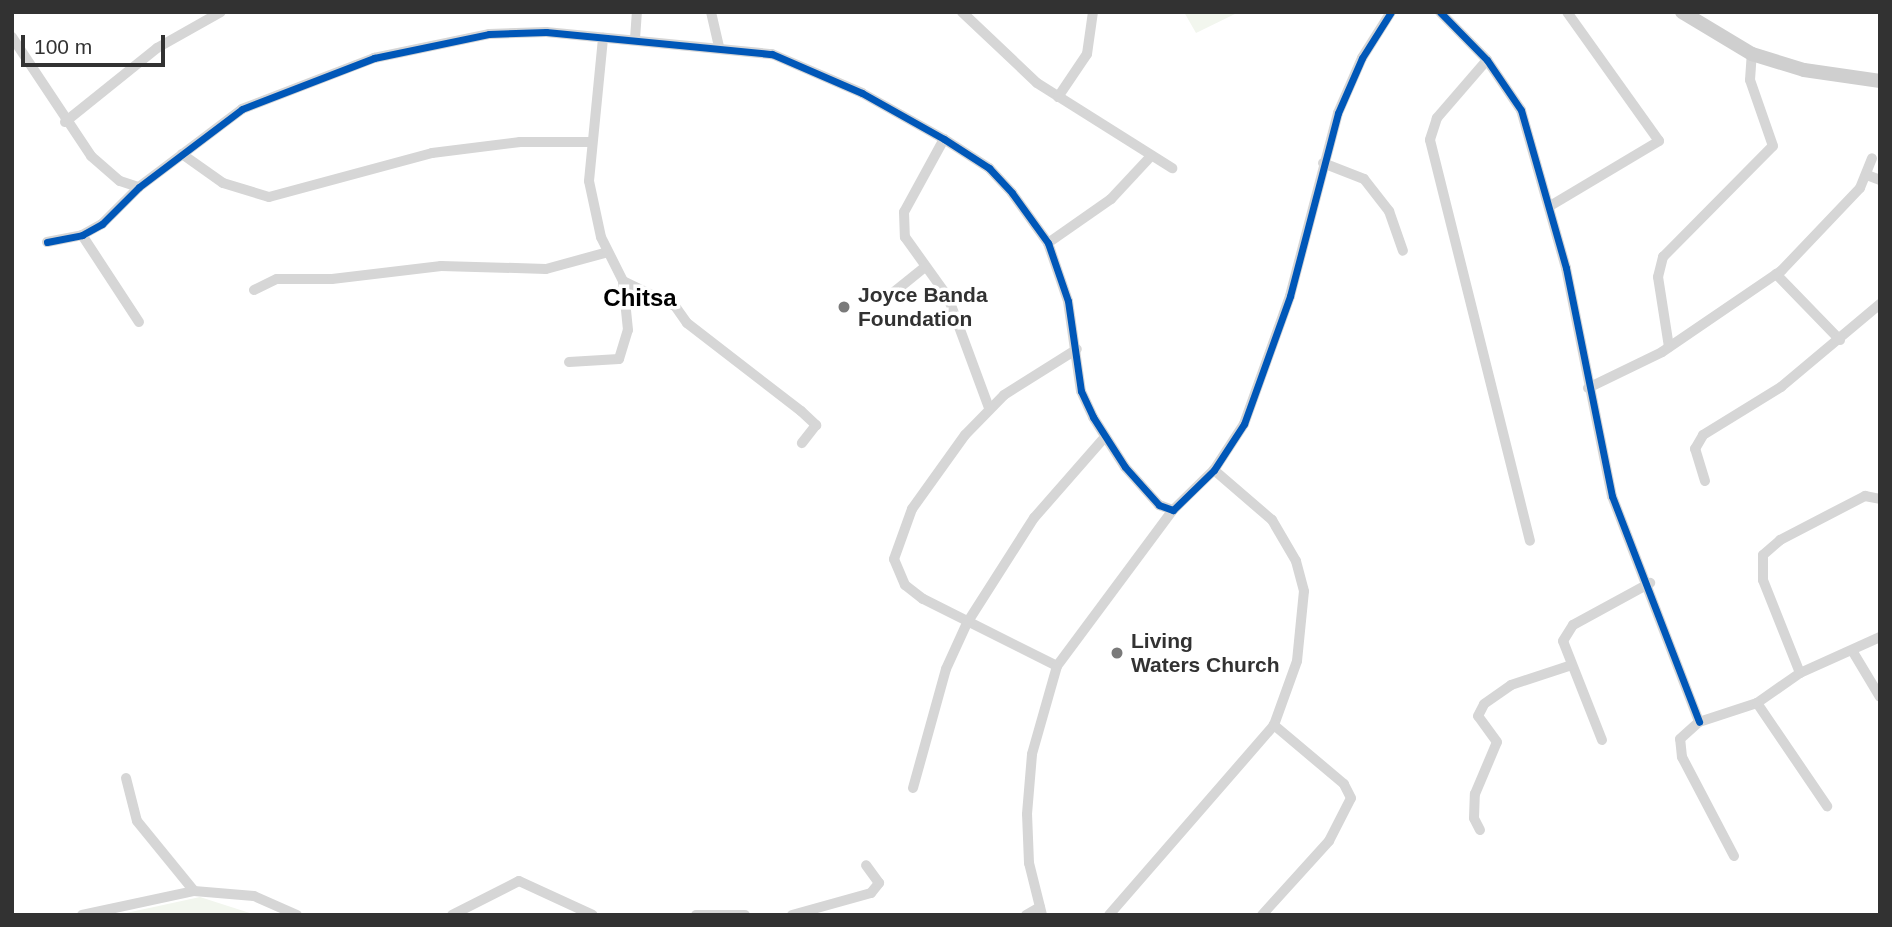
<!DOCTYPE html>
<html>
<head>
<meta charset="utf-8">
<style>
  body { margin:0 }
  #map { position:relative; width:1892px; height:927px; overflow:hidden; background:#fff; font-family:Helvetica,sans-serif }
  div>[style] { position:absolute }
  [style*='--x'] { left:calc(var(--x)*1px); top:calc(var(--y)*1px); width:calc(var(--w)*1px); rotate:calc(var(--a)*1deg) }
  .green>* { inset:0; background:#f2f6ee }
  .street>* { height:10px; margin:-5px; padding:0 5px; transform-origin:5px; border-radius:5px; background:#d6d6d6 }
  .secondary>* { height:14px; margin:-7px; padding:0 7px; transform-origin:7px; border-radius:7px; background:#cfcfcf }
  .cycleway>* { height:7px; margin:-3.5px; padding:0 3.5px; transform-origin:3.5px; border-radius:3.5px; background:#0057b8 }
  .dots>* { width:19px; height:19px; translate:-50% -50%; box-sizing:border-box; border:4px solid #fff; border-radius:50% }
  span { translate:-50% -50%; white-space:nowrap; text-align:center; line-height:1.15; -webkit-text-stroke:7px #fff; paint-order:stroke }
  .poi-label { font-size:21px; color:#323232; font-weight:700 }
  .left { translate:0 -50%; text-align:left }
  .quarter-label { font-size:24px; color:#000; font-weight:700 }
  .frame { position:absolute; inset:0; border:14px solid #323232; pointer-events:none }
  .scale { position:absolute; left:21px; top:35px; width:144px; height:32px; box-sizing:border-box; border:4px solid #323232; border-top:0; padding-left:9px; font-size:21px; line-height:24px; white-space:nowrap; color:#323232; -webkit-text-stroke:5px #fff; paint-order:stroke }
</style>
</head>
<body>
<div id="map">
  <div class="green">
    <div style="clip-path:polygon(1184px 12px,1239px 12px,1196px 33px)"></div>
    <div style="clip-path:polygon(200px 897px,256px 915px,117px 915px)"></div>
  </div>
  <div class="street">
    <div style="--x:711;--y:12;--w:35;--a:77"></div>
    <div style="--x:962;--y:12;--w:103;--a:43.4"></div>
    <div style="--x:1037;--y:83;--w:160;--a:32.2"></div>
    <div style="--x:1440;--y:12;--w:67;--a:45.6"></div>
    <div style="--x:1487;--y:60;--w:60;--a:55.8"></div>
    <div style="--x:1521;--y:110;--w:164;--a:74.1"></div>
    <div style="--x:1566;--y:268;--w:233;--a:78.6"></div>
    <div style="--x:1612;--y:496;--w:242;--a:68.9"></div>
    <div style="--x:12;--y:37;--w:143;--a:56.4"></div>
    <div style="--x:91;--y:156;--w:38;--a:41"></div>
    <div style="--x:120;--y:181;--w:20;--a:18"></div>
    <div style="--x:635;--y:39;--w:27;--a:-86"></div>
    <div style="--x:1487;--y:60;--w:77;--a:130.8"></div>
    <div style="--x:1437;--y:118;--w:23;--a:108"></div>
    <div style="--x:1430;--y:140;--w:413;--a:76"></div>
    <div style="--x:1058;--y:97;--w:52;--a:-56"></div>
    <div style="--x:1087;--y:54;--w:42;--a:-81.9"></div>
    <div style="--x:65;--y:122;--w:118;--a:-38.8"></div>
    <div style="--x:157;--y:48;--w:73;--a:-29.4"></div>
    <div style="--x:944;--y:139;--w:83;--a:118.7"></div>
    <div style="--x:904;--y:212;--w:25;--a:88"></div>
    <div style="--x:905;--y:237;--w:74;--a:54.4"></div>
    <div style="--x:948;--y:297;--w:118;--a:69.7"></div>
    <div style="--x:182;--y:154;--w:50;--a:35.3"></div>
    <div style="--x:223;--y:183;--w:48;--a:16.9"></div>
    <div style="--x:269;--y:197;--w:169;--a:-15.1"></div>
    <div style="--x:432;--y:153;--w:89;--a:-7.1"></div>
    <div style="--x:520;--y:142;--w:70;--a:0"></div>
    <div style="--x:1323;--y:163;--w:44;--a:21.3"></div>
    <div style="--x:1364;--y:179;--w:41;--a:52"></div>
    <div style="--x:1389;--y:211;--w:42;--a:70.7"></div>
    <div style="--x:1867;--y:175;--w:14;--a:21"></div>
    <div style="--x:1550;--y:206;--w:127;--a:-30.8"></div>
    <div style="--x:1659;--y:141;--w:158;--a:-125.5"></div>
    <div style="--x:82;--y:235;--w:104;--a:56.8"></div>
    <div style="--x:47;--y:242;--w:36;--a:-11"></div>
    <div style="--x:82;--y:235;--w:23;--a:-29"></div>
    <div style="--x:102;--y:224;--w:52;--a:-45"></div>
    <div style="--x:139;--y:187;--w:129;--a:-37.1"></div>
    <div style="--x:242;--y:109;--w:142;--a:-21.1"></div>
    <div style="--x:374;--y:58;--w:117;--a:-11.8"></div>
    <div style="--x:489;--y:34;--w:57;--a:-2"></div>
    <div style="--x:546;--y:32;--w:227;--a:5.6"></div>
    <div style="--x:772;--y:54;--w:98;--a:23.4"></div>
    <div style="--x:862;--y:93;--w:94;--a:29.3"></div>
    <div style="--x:944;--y:139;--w:54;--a:32.8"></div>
    <div style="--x:989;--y:168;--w:34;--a:47"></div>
    <div style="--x:1012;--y:193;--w:62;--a:54.2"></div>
    <div style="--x:1048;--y:243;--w:61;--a:71"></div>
    <div style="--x:1068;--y:301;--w:91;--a:81.8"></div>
    <div style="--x:1081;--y:391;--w:29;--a:65"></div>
    <div style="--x:1093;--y:417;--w:59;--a:57.4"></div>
    <div style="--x:1125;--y:467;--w:51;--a:48.2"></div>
    <div style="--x:1159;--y:505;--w:15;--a:20"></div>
    <div style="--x:1173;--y:510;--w:57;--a:-44.3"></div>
    <div style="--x:1214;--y:470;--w:55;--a:-56.9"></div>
    <div style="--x:1244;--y:424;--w:136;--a:-70.2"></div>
    <div style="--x:1290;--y:296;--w:189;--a:-75.3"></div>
    <div style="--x:1338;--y:113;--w:60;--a:-66.4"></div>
    <div style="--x:1362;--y:58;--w:54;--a:-57.8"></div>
    <div style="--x:1048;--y:243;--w:77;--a:-34.9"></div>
    <div style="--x:1111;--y:199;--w:59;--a:-47.1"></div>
    <div style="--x:1776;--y:274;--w:92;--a:45.9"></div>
    <div style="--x:623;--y:281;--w:58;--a:25.7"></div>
    <div style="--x:675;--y:306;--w:21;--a:55"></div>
    <div style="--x:687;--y:323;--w:144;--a:37.7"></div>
    <div style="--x:801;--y:411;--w:21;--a:43"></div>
    <div style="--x:816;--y:425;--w:23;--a:128"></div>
    <div style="--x:254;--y:290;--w:25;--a:-26"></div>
    <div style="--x:277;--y:279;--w:55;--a:0"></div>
    <div style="--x:332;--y:279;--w:110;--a:-6.8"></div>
    <div style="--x:441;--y:266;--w:105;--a:1.6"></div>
    <div style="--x:546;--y:269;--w:64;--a:-15.3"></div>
    <div style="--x:894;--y:292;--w:40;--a:-39"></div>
    <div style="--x:1669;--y:347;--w:71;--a:-98.9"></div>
    <div style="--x:1658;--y:277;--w:21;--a:-76"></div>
    <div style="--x:1663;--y:257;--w:156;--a:-45.3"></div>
    <div style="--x:1773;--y:146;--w:70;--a:-109.2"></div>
    <div style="--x:1750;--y:80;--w:26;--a:-86"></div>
    <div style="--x:569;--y:362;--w:50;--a:-3.4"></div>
    <div style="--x:619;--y:359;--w:30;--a:-73"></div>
    <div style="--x:628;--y:330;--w:49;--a:-95.8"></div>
    <div style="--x:623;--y:281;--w:49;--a:-116.6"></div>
    <div style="--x:601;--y:237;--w:57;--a:-102.1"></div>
    <div style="--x:589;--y:181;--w:144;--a:-84.4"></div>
    <div style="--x:1588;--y:388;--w:82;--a:-25.9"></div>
    <div style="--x:1662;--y:352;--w:145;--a:-34.3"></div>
    <div style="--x:1782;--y:270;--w:113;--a:-46.4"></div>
    <div style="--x:1860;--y:188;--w:32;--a:-68"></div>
    <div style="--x:1705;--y:481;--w:34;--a:-107"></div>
    <div style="--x:1695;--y:449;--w:16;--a:-60"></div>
    <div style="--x:1703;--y:435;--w:92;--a:-31.6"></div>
    <div style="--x:1781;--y:387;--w:129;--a:-40"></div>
    <div style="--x:1853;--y:652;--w:52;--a:59"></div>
    <div style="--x:1057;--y:666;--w:150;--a:-153.4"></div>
    <div style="--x:923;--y:599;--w:23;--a:-142"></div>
    <div style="--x:905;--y:585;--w:28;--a:-113"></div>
    <div style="--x:894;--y:559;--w:53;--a:-70.2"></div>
    <div style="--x:912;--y:509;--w:91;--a:-54.4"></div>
    <div style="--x:965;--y:435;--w:56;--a:-45.7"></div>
    <div style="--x:1004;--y:395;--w:86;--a:-32.2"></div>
    <div style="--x:1800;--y:673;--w:100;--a:-111.7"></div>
    <div style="--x:1763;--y:580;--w:25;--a:-90"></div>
    <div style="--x:1763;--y:555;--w:23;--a:-41"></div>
    <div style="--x:1780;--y:540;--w:96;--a:-27.4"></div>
    <div style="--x:1865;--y:496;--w:15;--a:11"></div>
    <div style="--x:1757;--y:703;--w:125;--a:55.8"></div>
    <div style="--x:1602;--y:740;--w:106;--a:-111.5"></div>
    <div style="--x:1563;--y:641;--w:19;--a:-58"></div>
    <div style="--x:1573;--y:625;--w:88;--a:-28.6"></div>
    <div style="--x:126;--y:778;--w:44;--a:75.7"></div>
    <div style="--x:137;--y:821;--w:90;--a:50.8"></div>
    <div style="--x:913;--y:788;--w:123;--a:-74.5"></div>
    <div style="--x:946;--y:669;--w:51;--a:-65.5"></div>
    <div style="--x:967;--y:623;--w:125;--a:-57.5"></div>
    <div style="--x:1034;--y:518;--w:108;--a:-48.8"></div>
    <div style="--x:1480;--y:830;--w:13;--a:-117"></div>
    <div style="--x:1474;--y:818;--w:24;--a:-88"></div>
    <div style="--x:1475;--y:794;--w:56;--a:-67.1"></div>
    <div style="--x:1497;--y:742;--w:32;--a:-126"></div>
    <div style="--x:1478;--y:716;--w:13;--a:-63"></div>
    <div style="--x:1484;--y:704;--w:33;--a:-35"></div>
    <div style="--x:1511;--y:685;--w:64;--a:-18.2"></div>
    <div style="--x:1734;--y:856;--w:112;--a:-117.7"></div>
    <div style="--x:1682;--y:757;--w:18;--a:-96"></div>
    <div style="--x:1680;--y:739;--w:25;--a:-42"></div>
    <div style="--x:1699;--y:722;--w:61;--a:-18.1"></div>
    <div style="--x:1757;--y:703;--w:52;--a:-34.9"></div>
    <div style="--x:1800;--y:673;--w:88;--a:-24.2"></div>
    <div style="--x:82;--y:915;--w:115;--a:-12.1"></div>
    <div style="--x:194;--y:891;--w:60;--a:4.8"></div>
    <div style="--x:254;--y:896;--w:47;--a:23.8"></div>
    <div style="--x:452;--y:915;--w:75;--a:-26.9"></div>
    <div style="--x:519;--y:881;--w:81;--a:24.7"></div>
    <div style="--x:696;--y:915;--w:49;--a:0"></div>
    <div style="--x:792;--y:915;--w:82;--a:-15.6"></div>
    <div style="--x:871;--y:893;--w:13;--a:-51"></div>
    <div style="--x:879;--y:883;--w:22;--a:-126"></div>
    <div style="--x:1026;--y:915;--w:16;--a:-30"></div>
    <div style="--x:1042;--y:915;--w:54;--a:-104"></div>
    <div style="--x:1029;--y:863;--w:49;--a:-92.3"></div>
    <div style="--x:1027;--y:814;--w:60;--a:-85.2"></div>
    <div style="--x:1032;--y:754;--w:91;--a:-74.1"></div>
    <div style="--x:1057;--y:666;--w:194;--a:-53.4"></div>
    <div style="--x:1109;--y:915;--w:252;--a:-49"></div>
    <div style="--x:1274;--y:725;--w:68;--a:-70.2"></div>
    <div style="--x:1297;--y:661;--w:70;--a:-84.3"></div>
    <div style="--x:1304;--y:591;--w:31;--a:-105"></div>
    <div style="--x:1296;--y:561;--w:48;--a:-120.3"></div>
    <div style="--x:1272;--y:520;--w:77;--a:-139.2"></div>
    <div style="--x:1262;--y:915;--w:100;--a:-47.8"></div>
    <div style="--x:1329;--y:841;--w:48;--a:-62.9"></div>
    <div style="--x:1351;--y:798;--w:16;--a:-117"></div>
    <div style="--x:1344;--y:784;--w:92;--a:-139.9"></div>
  </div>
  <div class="secondary">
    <div style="--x:1682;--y:12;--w:82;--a:31"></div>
    <div style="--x:1752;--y:54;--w:54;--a:17.1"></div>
    <div style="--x:1804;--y:70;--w:77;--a:8.2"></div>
  </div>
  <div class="cycleway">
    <div style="--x:1440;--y:12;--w:67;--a:45.6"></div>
    <div style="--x:1487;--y:60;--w:60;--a:55.8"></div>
    <div style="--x:1521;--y:110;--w:164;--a:74.1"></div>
    <div style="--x:1566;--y:268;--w:233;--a:78.6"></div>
    <div style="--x:1612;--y:496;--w:242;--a:68.9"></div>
    <div style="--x:47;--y:242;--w:36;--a:-11"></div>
    <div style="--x:82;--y:235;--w:23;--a:-29"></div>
    <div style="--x:102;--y:224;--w:52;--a:-45"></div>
    <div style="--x:139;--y:187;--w:129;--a:-37.1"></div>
    <div style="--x:242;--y:109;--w:142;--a:-21.1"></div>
    <div style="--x:374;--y:58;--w:117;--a:-11.8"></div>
    <div style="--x:489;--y:34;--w:57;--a:-2"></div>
    <div style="--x:546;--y:32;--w:227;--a:5.6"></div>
    <div style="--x:772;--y:54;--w:98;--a:23.4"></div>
    <div style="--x:862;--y:93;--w:94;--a:29.3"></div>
    <div style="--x:944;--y:139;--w:54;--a:32.8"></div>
    <div style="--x:989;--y:168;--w:34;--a:47"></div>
    <div style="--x:1012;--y:193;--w:62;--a:54.2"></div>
    <div style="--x:1048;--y:243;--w:61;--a:71"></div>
    <div style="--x:1068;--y:301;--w:91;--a:81.8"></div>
    <div style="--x:1081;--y:391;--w:29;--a:65"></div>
    <div style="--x:1093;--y:417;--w:59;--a:57.4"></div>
    <div style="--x:1125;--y:467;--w:51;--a:48.2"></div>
    <div style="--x:1159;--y:505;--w:15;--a:20"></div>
    <div style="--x:1173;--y:510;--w:57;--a:-44.3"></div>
    <div style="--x:1214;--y:470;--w:55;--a:-56.9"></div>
    <div style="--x:1244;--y:424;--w:136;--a:-70.2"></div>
    <div style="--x:1290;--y:296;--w:189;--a:-75.3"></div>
    <div style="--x:1338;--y:113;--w:60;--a:-66.4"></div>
    <div style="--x:1362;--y:58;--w:54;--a:-57.8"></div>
  </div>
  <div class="dots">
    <div style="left:844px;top:307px;background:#7a7a7a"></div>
    <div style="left:1117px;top:653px;background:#7a7a7a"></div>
  </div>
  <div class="poi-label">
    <span class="left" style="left:858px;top:307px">Joyce Banda<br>Foundation</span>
    <span class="left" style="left:1131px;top:653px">Living<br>Waters Church</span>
  </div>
  <div class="quarter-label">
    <span style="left:640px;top:298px">Chitsa</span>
  </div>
  <div class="frame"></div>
  <div class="scale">100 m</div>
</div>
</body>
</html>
